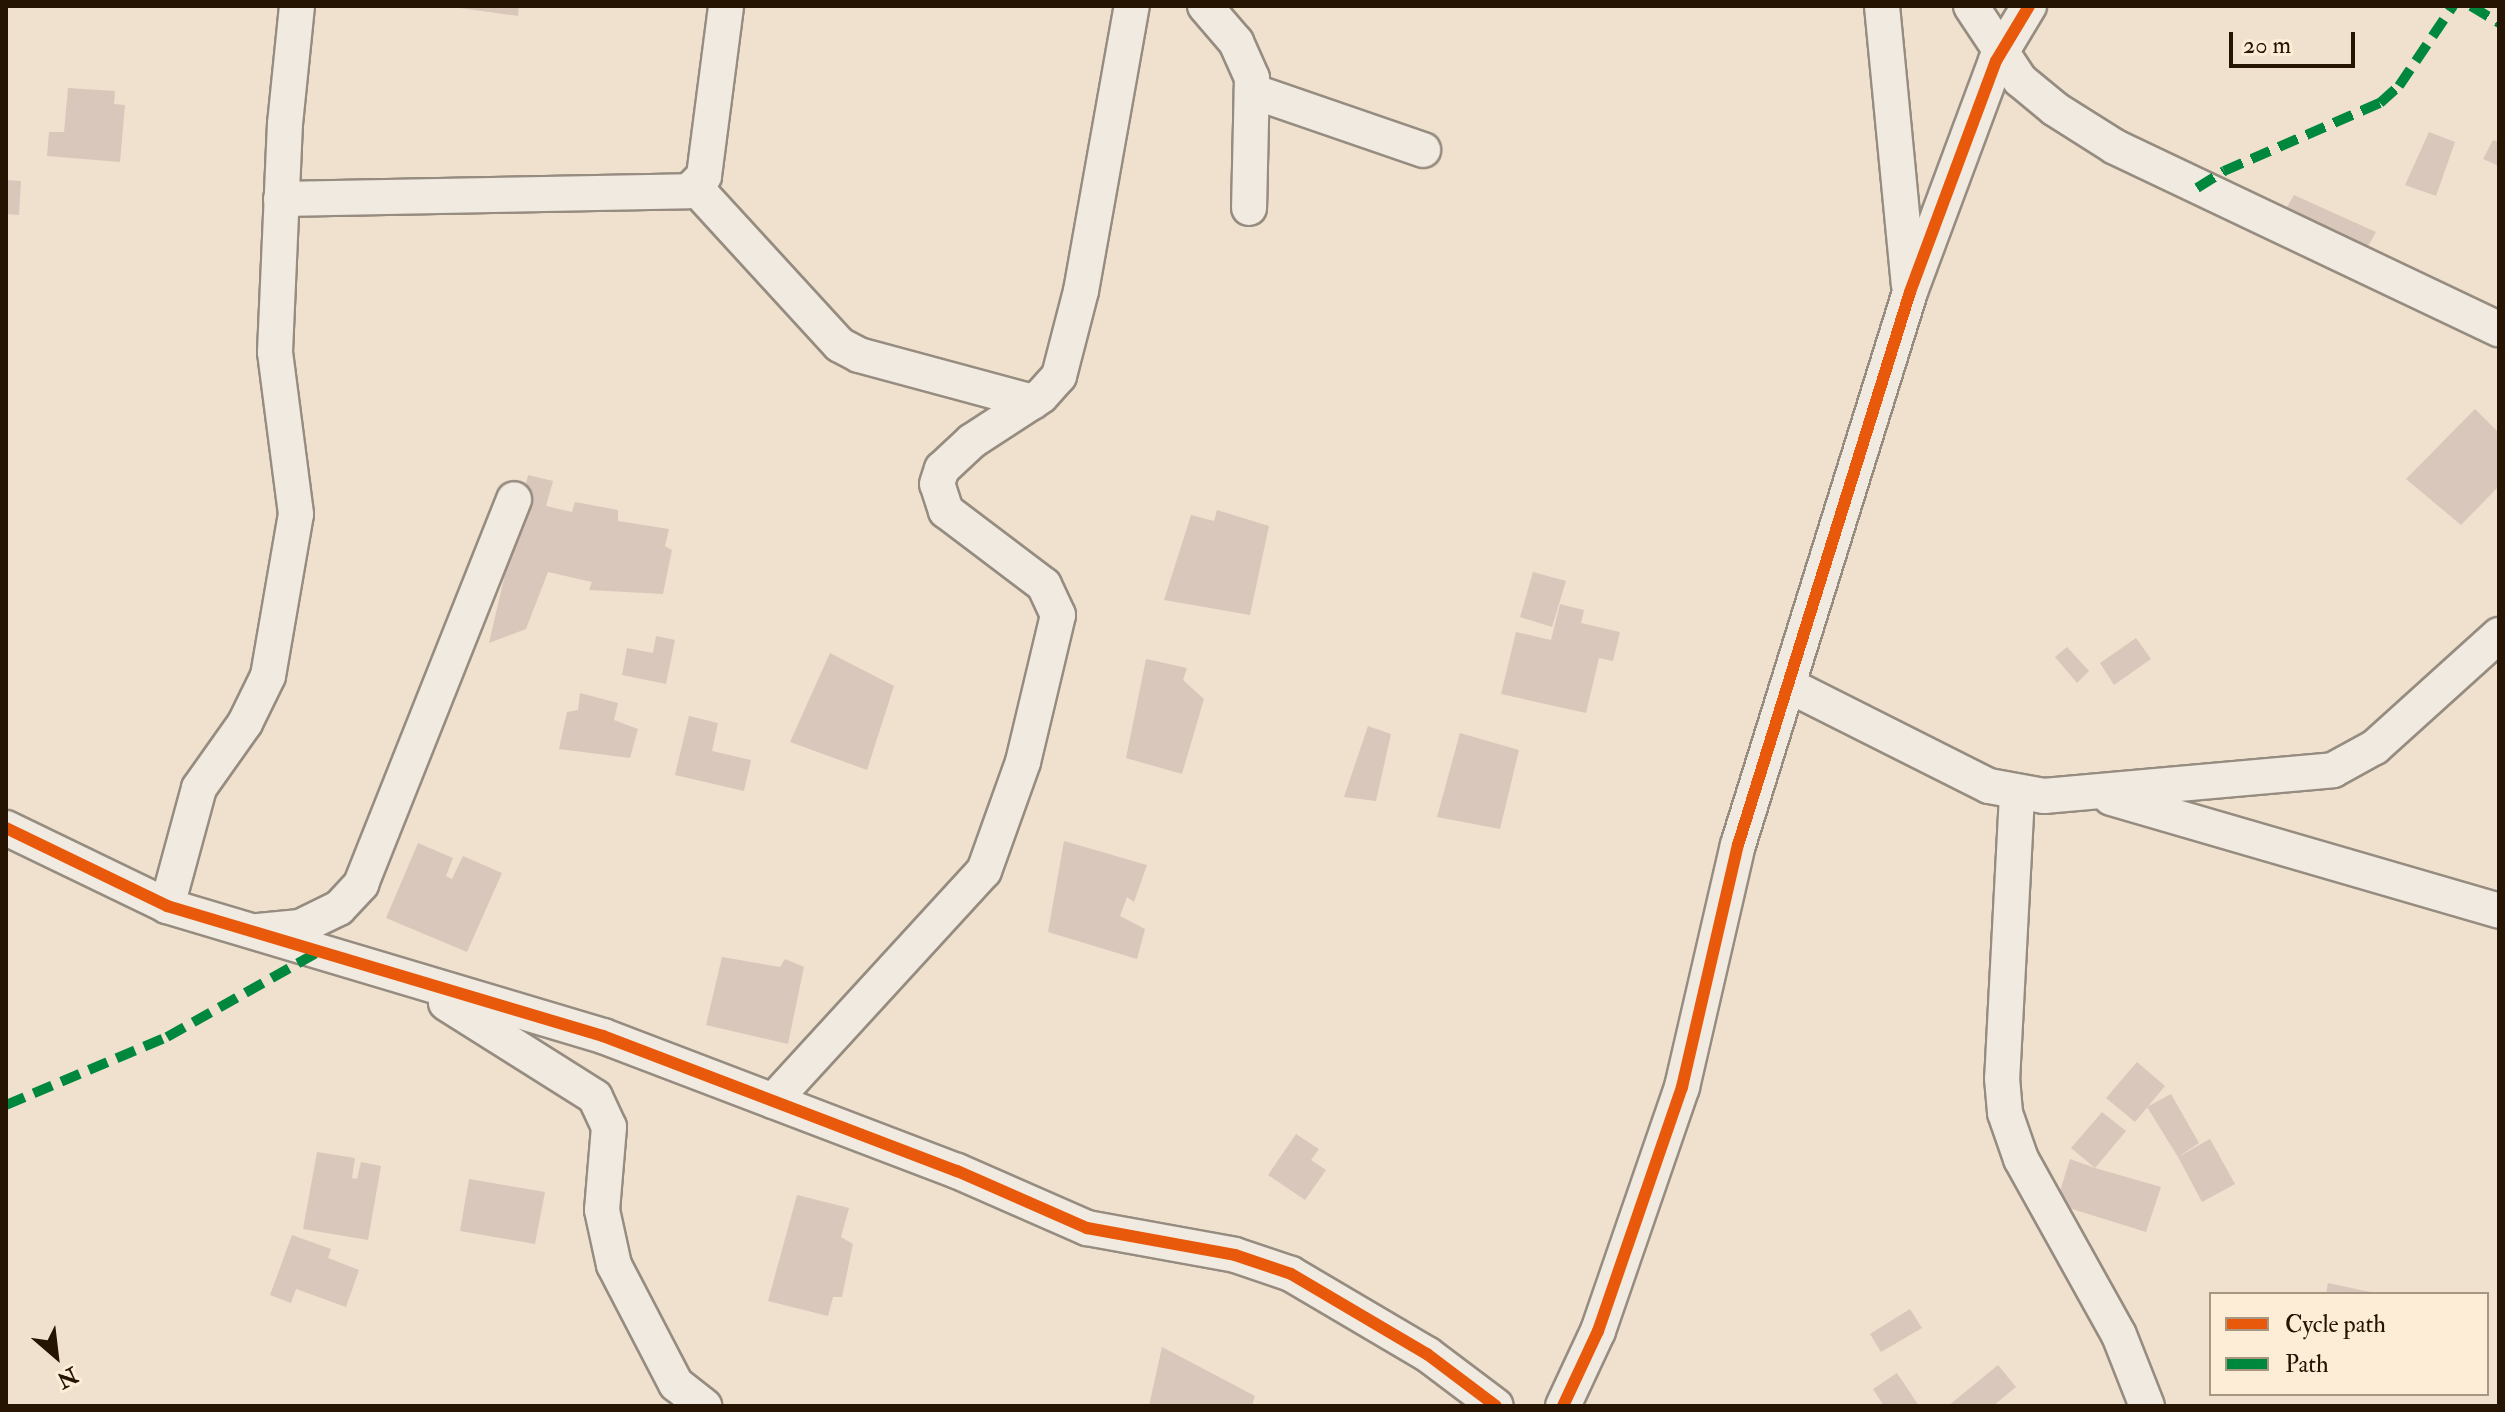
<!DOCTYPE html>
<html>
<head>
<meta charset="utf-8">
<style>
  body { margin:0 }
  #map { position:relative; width:2505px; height:1412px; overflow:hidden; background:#efe1ce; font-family:"IM FELL Double Pica",serif }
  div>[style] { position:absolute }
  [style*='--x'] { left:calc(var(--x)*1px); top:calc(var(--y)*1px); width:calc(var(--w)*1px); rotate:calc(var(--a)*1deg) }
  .building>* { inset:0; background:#d9c7bb }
  .roads { filter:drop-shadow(2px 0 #968c80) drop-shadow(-2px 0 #968c80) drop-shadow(0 2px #968c80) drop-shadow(0 -2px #968c80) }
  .minor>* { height:34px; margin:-17px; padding:0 17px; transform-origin:17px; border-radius:17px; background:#f1eae0 }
  .quiet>* { height:10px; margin-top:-5px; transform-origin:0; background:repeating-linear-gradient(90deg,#00873e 0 20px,transparent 0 30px) }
  .cycleway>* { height:12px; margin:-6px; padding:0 6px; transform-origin:6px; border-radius:6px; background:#e8590c }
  span { translate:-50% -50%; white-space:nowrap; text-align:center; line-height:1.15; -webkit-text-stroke:8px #fdedd7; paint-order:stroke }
  .frame { position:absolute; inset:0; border:8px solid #261403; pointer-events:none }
  .legend { position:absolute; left:2209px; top:1292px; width:280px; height:104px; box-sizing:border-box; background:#fdedd7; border:2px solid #a79682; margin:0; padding:10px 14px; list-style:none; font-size:24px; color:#261403 }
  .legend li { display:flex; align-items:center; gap:16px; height:40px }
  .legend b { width:40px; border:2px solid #a79682 }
  .north { position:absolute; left:16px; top:1316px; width:80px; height:80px; -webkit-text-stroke:6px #fdedd7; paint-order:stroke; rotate:152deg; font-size:22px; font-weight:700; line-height:32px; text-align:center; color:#261403 }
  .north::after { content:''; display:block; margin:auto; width:28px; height:36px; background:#261403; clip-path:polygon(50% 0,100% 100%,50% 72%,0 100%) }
  .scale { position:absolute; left:2229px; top:32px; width:126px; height:36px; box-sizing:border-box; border:4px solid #261403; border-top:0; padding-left:10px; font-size:24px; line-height:28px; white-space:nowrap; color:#261403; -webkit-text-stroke:6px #fdedd7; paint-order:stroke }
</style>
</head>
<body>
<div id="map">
  <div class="building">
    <div style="clip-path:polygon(446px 6px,519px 6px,518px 16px)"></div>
    <div style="clip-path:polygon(68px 88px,115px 91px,114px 104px,125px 105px,120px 162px,47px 156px,49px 132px,64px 132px)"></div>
    <div style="clip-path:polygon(2429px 132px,2455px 142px,2436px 196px,2405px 185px)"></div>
    <div style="clip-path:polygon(2493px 140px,2499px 142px,2499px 166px,2483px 159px)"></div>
    <div style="clip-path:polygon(6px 180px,21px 181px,19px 215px,6px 214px)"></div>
    <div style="clip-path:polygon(2294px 195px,2376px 232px,2363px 255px,2281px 217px)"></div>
    <div style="clip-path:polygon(2475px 409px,2499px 433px,2499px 486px,2461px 525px,2406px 479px)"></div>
    <div style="clip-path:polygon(528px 475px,553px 481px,546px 506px,572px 512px,575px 502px,618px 510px,618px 521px,669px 529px,665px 546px,672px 550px,663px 594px,589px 590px,592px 582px,548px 572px,526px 629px,489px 643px)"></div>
    <div style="clip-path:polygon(1217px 510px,1269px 526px,1250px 615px,1164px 600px,1191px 515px,1214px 521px)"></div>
    <div style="clip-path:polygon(1533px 572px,1566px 581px,1552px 627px,1520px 617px)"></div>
    <div style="clip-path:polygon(1560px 604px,1584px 610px,1581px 623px,1620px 632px,1613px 661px,1599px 658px,1586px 713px,1501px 694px,1516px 632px,1551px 640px)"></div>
    <div style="clip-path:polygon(656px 636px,675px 640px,666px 684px,622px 675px,627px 648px,653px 653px)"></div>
    <div style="clip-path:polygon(2136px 638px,2151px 659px,2114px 685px,2100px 663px)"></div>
    <div style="clip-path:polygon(2067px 647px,2089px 671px,2077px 683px,2055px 657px)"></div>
    <div style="clip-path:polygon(830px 653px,894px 686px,867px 770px,790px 742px)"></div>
    <div style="clip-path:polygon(1146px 659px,1187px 668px,1183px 680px,1204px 699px,1182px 774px,1126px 758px)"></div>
    <div style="clip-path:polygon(580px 693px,618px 703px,614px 720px,638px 729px,630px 758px,559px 749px,567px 712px,578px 710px)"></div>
    <div style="clip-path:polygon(689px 716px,718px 723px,712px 751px,751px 760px,744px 791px,675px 775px)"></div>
    <div style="clip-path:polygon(1368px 726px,1391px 734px,1376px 801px,1344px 797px)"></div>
    <div style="clip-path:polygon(1460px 733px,1519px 750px,1500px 829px,1437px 817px)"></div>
    <div style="clip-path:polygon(1064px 841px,1147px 865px,1134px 902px,1127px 897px,1120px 916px,1145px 929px,1137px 959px,1048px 932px)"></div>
    <div style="clip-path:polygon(418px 843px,453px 858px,446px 876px,452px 879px,463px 856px,502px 873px,467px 952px,386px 918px)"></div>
    <div style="clip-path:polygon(722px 957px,780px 967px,785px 959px,804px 967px,788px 1044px,706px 1025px)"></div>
    <div style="clip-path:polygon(2137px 1062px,2165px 1086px,2135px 1122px,2106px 1098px)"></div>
    <div style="clip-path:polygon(2171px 1094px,2199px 1143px,2178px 1157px,2147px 1107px)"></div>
    <div style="clip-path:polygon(2102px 1112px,2126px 1131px,2095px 1168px,2161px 1187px,2146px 1232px,2056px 1204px,2070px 1159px,2095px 1168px,2071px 1148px)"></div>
    <div style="clip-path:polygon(1296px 1134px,1319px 1149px,1311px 1160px,1326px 1170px,1305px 1200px,1268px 1175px)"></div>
    <div style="clip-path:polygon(2210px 1139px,2235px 1184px,2202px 1202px,2178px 1157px)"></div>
    <div style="clip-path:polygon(317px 1152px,355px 1158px,352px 1178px,357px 1179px,361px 1162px,381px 1166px,368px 1240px,303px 1229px)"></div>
    <div style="clip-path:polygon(469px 1179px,545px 1192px,535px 1244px,460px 1231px)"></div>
    <div style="clip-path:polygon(797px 1195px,849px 1208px,841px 1237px,853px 1244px,842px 1297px,833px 1297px,828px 1316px,768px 1301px)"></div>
    <div style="clip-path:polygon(292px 1235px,331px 1249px,328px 1258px,359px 1270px,346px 1307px,296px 1289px,291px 1303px,270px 1295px)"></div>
    <div style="clip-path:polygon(2328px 1283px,2375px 1293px,2375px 1294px,2326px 1294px)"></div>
    <div style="clip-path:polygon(1910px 1309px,1922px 1328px,1881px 1352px,1870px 1334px)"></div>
    <div style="clip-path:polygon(1162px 1347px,1255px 1396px,1252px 1406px,1149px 1406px)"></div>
    <div style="clip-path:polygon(1998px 1365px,2016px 1387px,1993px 1406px,1948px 1406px)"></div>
    <div style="clip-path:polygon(1897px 1373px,1919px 1406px,1884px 1406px,1873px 1389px)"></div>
  </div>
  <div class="roads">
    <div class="minor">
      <div style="--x:1205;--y:6;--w:48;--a:49.3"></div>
      <div style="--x:1236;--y:42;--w:39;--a:66"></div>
      <div style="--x:1252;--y:78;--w:130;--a:91.3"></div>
      <div style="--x:1882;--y:6;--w:279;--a:84.5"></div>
      <div style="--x:1971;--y:6;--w:89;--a:56.5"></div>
      <div style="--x:2020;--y:80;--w:45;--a:39.6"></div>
      <div style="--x:2055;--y:109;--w:71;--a:32.3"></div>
      <div style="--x:2115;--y:147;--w:425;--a:25.4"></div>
      <div style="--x:1252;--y:91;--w:181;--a:19"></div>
      <div style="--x:695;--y:187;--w:214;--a:47.5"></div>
      <div style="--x:840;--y:345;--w:21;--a:28"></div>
      <div style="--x:859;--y:355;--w:180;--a:15.1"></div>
      <div style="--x:281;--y:199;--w:408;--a:-1.1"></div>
      <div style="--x:689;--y:191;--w:21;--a:-45"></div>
      <div style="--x:704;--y:176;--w:171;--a:-82.6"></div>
      <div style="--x:1788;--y:685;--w:225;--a:26.7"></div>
      <div style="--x:1989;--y:786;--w:56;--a:10.3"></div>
      <div style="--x:2044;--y:796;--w:290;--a:-5.1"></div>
      <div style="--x:2333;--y:770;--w:48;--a:-28.7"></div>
      <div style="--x:2375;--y:747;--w:167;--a:-42.1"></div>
      <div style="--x:2017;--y:795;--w:283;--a:93"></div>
      <div style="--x:2002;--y:1078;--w:35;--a:85"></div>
      <div style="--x:2005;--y:1113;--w:49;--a:70.8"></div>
      <div style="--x:2021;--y:1159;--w:201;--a:60.9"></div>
      <div style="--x:2119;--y:1335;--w:76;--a:68.5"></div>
      <div style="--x:2111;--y:798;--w:404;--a:16.2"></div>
      <div style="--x:6;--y:828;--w:179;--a:25.8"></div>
      <div style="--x:167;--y:906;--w:455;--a:16.6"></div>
      <div style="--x:603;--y:1036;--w:379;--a:20.9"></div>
      <div style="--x:957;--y:1171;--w:142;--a:23.7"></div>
      <div style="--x:1087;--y:1228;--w:150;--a:10.3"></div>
      <div style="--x:1235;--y:1255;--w:59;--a:18.7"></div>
      <div style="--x:1291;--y:1274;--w:158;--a:30.5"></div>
      <div style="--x:1427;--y:1354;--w:86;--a:37"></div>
      <div style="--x:167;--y:906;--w:122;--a:-74.8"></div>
      <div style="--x:199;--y:788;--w:80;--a:-54.7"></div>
      <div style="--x:245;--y:723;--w:52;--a:-63.9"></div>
      <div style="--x:268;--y:676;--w:164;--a:-80.2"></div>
      <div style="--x:296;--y:514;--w:163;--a:-97.4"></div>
      <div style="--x:275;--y:352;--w:228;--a:-87.5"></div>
      <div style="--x:285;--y:124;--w:119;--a:-84.2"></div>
      <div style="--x:258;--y:931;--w:42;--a:-5.4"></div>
      <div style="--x:300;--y:927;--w:43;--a:-26"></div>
      <div style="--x:339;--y:908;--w:33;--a:-47"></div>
      <div style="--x:361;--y:884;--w:414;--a:-68.3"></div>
      <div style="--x:446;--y:1003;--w:176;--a:32.2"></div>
      <div style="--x:595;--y:1097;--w:33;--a:65"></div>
      <div style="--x:609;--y:1127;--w:83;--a:94.8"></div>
      <div style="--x:602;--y:1210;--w:56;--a:77.7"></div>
      <div style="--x:614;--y:1265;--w:134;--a:62.5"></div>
      <div style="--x:676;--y:1384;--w:36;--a:38"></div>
      <div style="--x:773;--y:1101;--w:312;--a:-47.5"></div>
      <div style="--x:984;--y:871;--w:116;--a:-70.3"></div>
      <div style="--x:1023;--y:762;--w:151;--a:-76.6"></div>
      <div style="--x:1058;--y:615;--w:33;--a:-115"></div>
      <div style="--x:1044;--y:585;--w:123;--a:-142.9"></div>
      <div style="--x:946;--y:511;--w:28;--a:-108"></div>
      <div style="--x:937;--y:484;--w:16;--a:-72"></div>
      <div style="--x:942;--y:469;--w:41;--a:-43"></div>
      <div style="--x:972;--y:441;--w:82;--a:-33.1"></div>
      <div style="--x:1041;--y:396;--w:27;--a:-48"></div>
      <div style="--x:1059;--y:376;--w:88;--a:-75.5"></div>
      <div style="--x:1081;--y:291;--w:290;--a:-79.9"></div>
      <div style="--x:1563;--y:1406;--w:83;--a:-65"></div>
      <div style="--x:1598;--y:1331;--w:258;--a:-71"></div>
      <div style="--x:1682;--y:1087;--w:248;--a:-77"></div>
      <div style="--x:1738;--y:845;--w:579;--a:-72.72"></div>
      <div style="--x:1910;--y:292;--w:246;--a:-69.6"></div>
      <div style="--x:1996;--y:61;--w:64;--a:-59"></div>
    </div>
  </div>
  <div class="quiet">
    <div style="--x:2471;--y:6;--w:33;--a:31"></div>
    <div style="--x:2197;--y:188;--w:32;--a:-32"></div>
    <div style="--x:2224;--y:171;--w:170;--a:-23.6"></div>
    <div style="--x:2380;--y:103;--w:25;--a:-42"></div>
    <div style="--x:2399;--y:86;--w:97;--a:-56"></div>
    <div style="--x:6;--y:1105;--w:175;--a:-22.9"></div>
    <div style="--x:167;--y:1037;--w:171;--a:-29.4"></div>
  </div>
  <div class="cycleway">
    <div style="--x:6;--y:828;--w:179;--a:25.8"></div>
    <div style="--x:167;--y:906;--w:455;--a:16.6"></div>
    <div style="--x:603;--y:1036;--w:379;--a:20.9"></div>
    <div style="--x:957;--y:1171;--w:142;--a:23.7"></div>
    <div style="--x:1087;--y:1228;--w:150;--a:10.3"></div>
    <div style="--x:1235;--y:1255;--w:59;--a:18.7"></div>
    <div style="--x:1291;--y:1274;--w:158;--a:30.5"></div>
    <div style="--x:1427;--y:1354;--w:86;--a:37"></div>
    <div style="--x:1563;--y:1406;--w:83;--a:-65"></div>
    <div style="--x:1598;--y:1331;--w:258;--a:-71"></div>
    <div style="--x:1682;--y:1087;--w:248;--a:-77"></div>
    <div style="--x:1738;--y:845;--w:579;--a:-72.72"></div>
    <div style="--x:1910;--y:292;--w:246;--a:-69.6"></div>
    <div style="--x:1996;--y:61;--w:64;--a:-59"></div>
  </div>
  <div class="frame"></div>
  <ul class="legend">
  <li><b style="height:10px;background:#e8590c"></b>Cycle path</li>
  <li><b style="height:10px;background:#00873e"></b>Path</li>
  </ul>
  <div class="north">N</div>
  <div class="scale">20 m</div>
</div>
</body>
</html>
